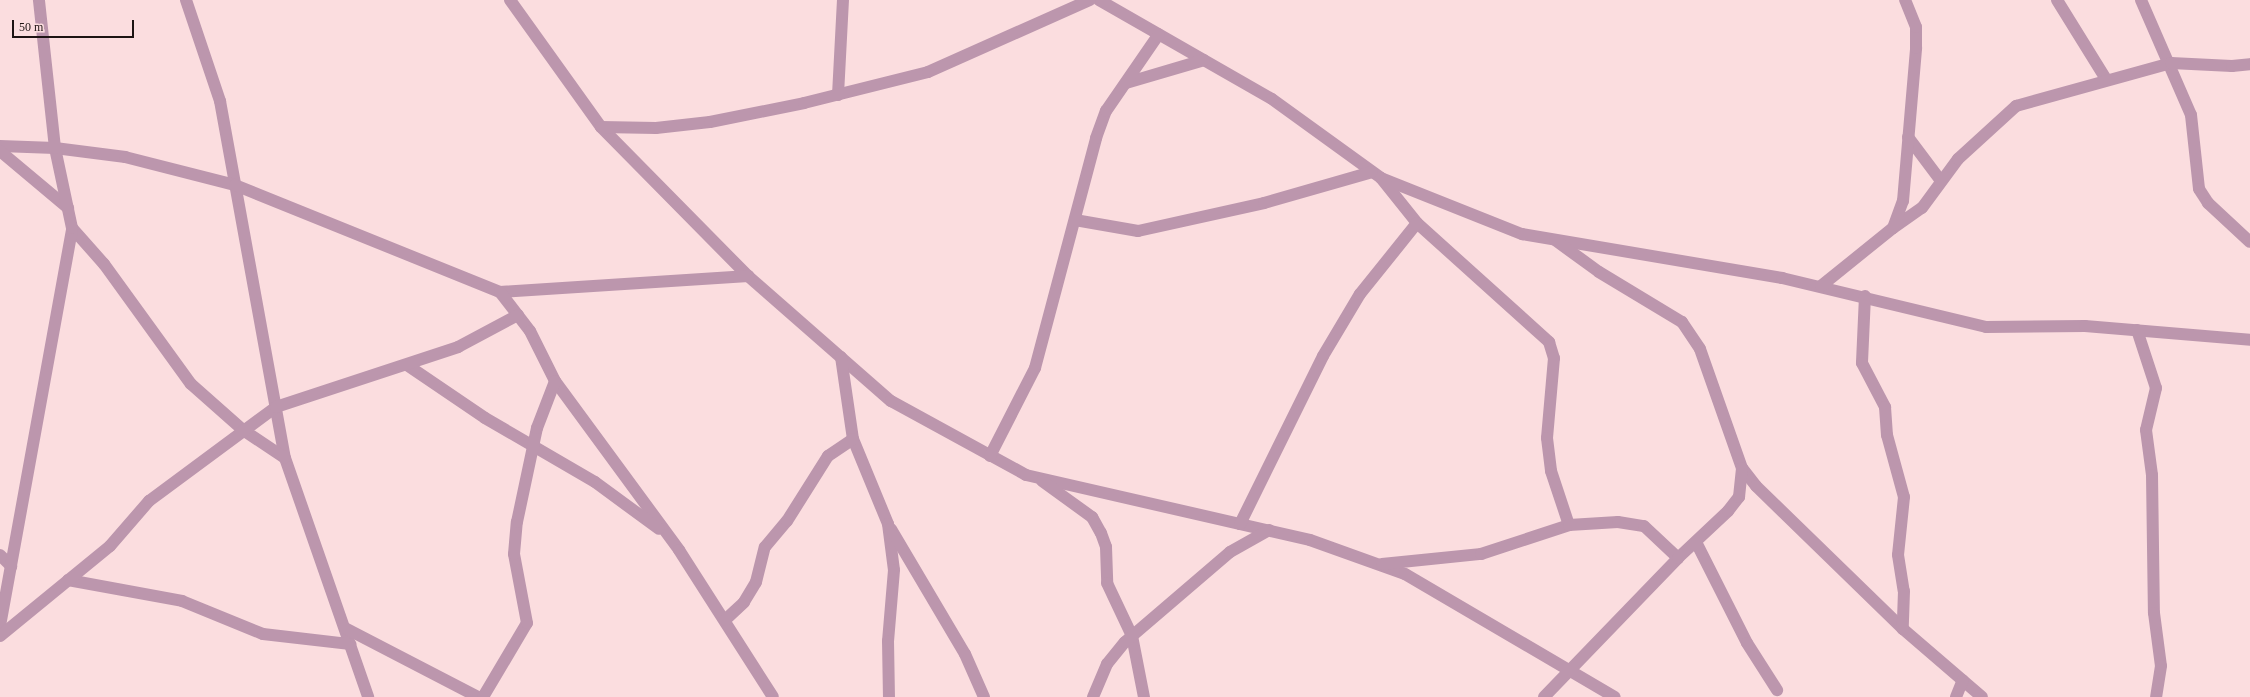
<!DOCTYPE html>
<html>
<head>
<meta charset="utf-8">
<style>
  body { margin:0 }
  #map { position:relative; width:2250px; height:697px; overflow:hidden; background:#fbdddf; font-family:"Times New Roman",serif }
  div>[style] { position:absolute }
  [style*='--x'] { left:calc(var(--x)*1px); top:calc(var(--y)*1px); width:calc(var(--w)*1px); rotate:calc(var(--a)*1deg) }
  .minor>* { height:12px; margin:-6px; padding:0 6px; transform-origin:6px; border-radius:6px; background:#bc96ad }
  span { translate:-50% -50%; white-space:nowrap; text-align:center; line-height:1.15; -webkit-text-stroke:4px #fbdddf; paint-order:stroke }
  .scale { position:absolute; left:12px; top:20px; width:122px; height:18px; box-sizing:border-box; border:2px solid #1d1313; border-top:0; padding-left:5px; font-size:12px; line-height:14px; white-space:nowrap; color:#1d1313; -webkit-text-stroke:3px #fbdddf; paint-order:stroke }
</style>
</head>
<body>
<div id="map">
  <div class="minor">
    <div style="--x:186;--y:0;--w:107;--a:71.4"></div>
    <div style="--x:220;--y:101;--w:363;--a:79.7"></div>
    <div style="--x:285;--y:458;--w:253;--a:70.8"></div>
    <div style="--x:510;--y:0;--w:156;--a:54.4"></div>
    <div style="--x:601;--y:127;--w:209;--a:45.4"></div>
    <div style="--x:748;--y:276;--w:190;--a:41.2"></div>
    <div style="--x:891;--y:401;--w:154;--a:28.7"></div>
    <div style="--x:1026;--y:475;--w:291;--a:12.9"></div>
    <div style="--x:1310;--y:540;--w:101;--a:19.7"></div>
    <div style="--x:1405;--y:574;--w:243;--a:30.4"></div>
    <div style="--x:1099;--y:0;--w:199;--a:29.8"></div>
    <div style="--x:1272;--y:99;--w:135;--a:35.9"></div>
    <div style="--x:1381;--y:178;--w:152;--a:21.7"></div>
    <div style="--x:1522;--y:234;--w:264;--a:9.6"></div>
    <div style="--x:1782;--y:278;--w:210;--a:13.5"></div>
    <div style="--x:1986;--y:327;--w:99;--a:-0.6"></div>
    <div style="--x:2085;--y:326;--w:166;--a:4.8"></div>
    <div style="--x:2057;--y:0;--w:93;--a:58.2"></div>
    <div style="--x:2141;--y:0;--w:125;--a:66.5"></div>
    <div style="--x:2191;--y:115;--w:74;--a:83.8"></div>
    <div style="--x:2199;--y:189;--w:17;--a:57"></div>
    <div style="--x:2208;--y:203;--w:57;--a:42.9"></div>
    <div style="--x:1126;--y:83;--w:81;--a:-16.4"></div>
    <div style="--x:838;--y:95;--w:95;--a:-87"></div>
    <div style="--x:601;--y:127;--w:55;--a:1"></div>
    <div style="--x:656;--y:128;--w:54;--a:-6.3"></div>
    <div style="--x:710;--y:122;--w:96;--a:-11.4"></div>
    <div style="--x:804;--y:103;--w:128;--a:-14"></div>
    <div style="--x:928;--y:72;--w:177;--a:-24"></div>
    <div style="--x:1908;--y:137;--w:55;--a:53.1"></div>
    <div style="--x:0;--y:146;--w:55;--a:2.1"></div>
    <div style="--x:55;--y:148;--w:71;--a:7.3"></div>
    <div style="--x:125;--y:157;--w:114;--a:14.3"></div>
    <div style="--x:235;--y:185;--w:286;--a:22"></div>
    <div style="--x:500;--y:292;--w:249;--a:-3.7"></div>
    <div style="--x:0;--y:151;--w:89;--a:40"></div>
    <div style="--x:1381;--y:178;--w:58;--a:51.3"></div>
    <div style="--x:1417;--y:223;--w:178;--a:42"></div>
    <div style="--x:1549;--y:342;--w:17;--a:73"></div>
    <div style="--x:1554;--y:358;--w:80;--a:95"></div>
    <div style="--x:1547;--y:438;--w:33;--a:83"></div>
    <div style="--x:1551;--y:471;--w:57;--a:71.6"></div>
    <div style="--x:1075;--y:220;--w:64;--a:9.9"></div>
    <div style="--x:1138;--y:231;--w:129;--a:-12.5"></div>
    <div style="--x:1264;--y:203;--w:112;--a:-16"></div>
    <div style="--x:72;--y:228;--w:48;--a:48.4"></div>
    <div style="--x:104;--y:264;--w:148;--a:54.1"></div>
    <div style="--x:191;--y:384;--w:69;--a:41.5"></div>
    <div style="--x:243;--y:430;--w:50;--a:33.7"></div>
    <div style="--x:1893;--y:228;--w:35;--a:-35"></div>
    <div style="--x:1922;--y:208;--w:61;--a:-53.7"></div>
    <div style="--x:1958;--y:159;--w:79;--a:-42.4"></div>
    <div style="--x:2016;--y:106;--w:161;--a:-15.5"></div>
    <div style="--x:2171;--y:63;--w:61;--a:2.8"></div>
    <div style="--x:2232;--y:66;--w:18;--a:-6"></div>
    <div style="--x:1555;--y:240;--w:54;--a:36"></div>
    <div style="--x:1599;--y:272;--w:97;--a:31.1"></div>
    <div style="--x:1682;--y:322;--w:32;--a:56"></div>
    <div style="--x:1700;--y:349;--w:126;--a:70.6"></div>
    <div style="--x:1742;--y:468;--w:23;--a:52"></div>
    <div style="--x:1756;--y:486;--w:205;--a:44.2"></div>
    <div style="--x:1903;--y:629;--w:104;--a:40.7"></div>
    <div style="--x:1821;--y:286;--w:92;--a:-38.9"></div>
    <div style="--x:1893;--y:228;--w:29;--a:-70"></div>
    <div style="--x:1903;--y:201;--w:154;--a:-85.1"></div>
    <div style="--x:1916;--y:48;--w:21;--a:-90"></div>
    <div style="--x:1916;--y:27;--w:29;--a:-112"></div>
    <div style="--x:500;--y:292;--w:49;--a:52.4"></div>
    <div style="--x:530;--y:331;--w:56;--a:63.4"></div>
    <div style="--x:555;--y:381;--w:210;--a:53.7"></div>
    <div style="--x:679;--y:550;--w:174;--a:57.4"></div>
    <div style="--x:1865;--y:296;--w:67;--a:92.6"></div>
    <div style="--x:1862;--y:363;--w:50;--a:62.4"></div>
    <div style="--x:1885;--y:407;--w:28;--a:86"></div>
    <div style="--x:1887;--y:435;--w:64;--a:74.7"></div>
    <div style="--x:1904;--y:497;--w:58;--a:95.9"></div>
    <div style="--x:1898;--y:555;--w:36;--a:81"></div>
    <div style="--x:1904;--y:591;--w:38;--a:92"></div>
    <div style="--x:2137;--y:330;--w:61;--a:71.9"></div>
    <div style="--x:2156;--y:388;--w:43;--a:103.4"></div>
    <div style="--x:2146;--y:430;--w:45;--a:82.4"></div>
    <div style="--x:2152;--y:475;--w:138;--a:89.2"></div>
    <div style="--x:2154;--y:613;--w:53;--a:82.5"></div>
    <div style="--x:2161;--y:666;--w:31;--a:99"></div>
    <div style="--x:841;--y:357;--w:83;--a:81.7"></div>
    <div style="--x:853;--y:439;--w:92;--a:67.6"></div>
    <div style="--x:888;--y:524;--w:46;--a:82.6"></div>
    <div style="--x:894;--y:570;--w:71;--a:94.8"></div>
    <div style="--x:888;--y:641;--w:56;--a:89"></div>
    <div style="--x:407;--y:365;--w:94;--a:34.2"></div>
    <div style="--x:485;--y:418;--w:127;--a:30.2"></div>
    <div style="--x:595;--y:482;--w:79;--a:36.3"></div>
    <div style="--x:990;--y:456;--w:99;--a:-62.9"></div>
    <div style="--x:1035;--y:368;--w:238;--a:-75.1"></div>
    <div style="--x:1096;--y:138;--w:29;--a:-70"></div>
    <div style="--x:1106;--y:111;--w:93;--a:-55.5"></div>
    <div style="--x:1042;--y:481;--w:62;--a:35.8"></div>
    <div style="--x:1092;--y:517;--w:18;--a:61"></div>
    <div style="--x:1101;--y:533;--w:15;--a:70"></div>
    <div style="--x:1106;--y:547;--w:36;--a:88"></div>
    <div style="--x:1107;--y:583;--w:59;--a:64.7"></div>
    <div style="--x:1132;--y:636;--w:62;--a:78.9"></div>
    <div style="--x:1240;--y:524;--w:187;--a:-63.7"></div>
    <div style="--x:1323;--y:356;--w:72;--a:-59.2"></div>
    <div style="--x:1360;--y:294;--w:91;--a:-51.2"></div>
    <div style="--x:891;--y:529;--w:145;--a:59.4"></div>
    <div style="--x:965;--y:654;--w:47;--a:66.2"></div>
    <div style="--x:1696;--y:542;--w:113;--a:63.2"></div>
    <div style="--x:1747;--y:643;--w:56;--a:57.4"></div>
    <div style="--x:0;--y:555;--w:16;--a:45"></div>
    <div style="--x:1382;--y:564;--w:100;--a:-5.8"></div>
    <div style="--x:1481;--y:554;--w:93;--a:-18.2"></div>
    <div style="--x:1569;--y:525;--w:49;--a:-3.5"></div>
    <div style="--x:1618;--y:522;--w:26;--a:9"></div>
    <div style="--x:1644;--y:526;--w:47;--a:43.3"></div>
    <div style="--x:68;--y:580;--w:116;--a:10.4"></div>
    <div style="--x:182;--y:601;--w:87;--a:22.2"></div>
    <div style="--x:263;--y:634;--w:88;--a:6.6"></div>
    <div style="--x:725;--y:620;--w:26;--a:-43"></div>
    <div style="--x:744;--y:602;--w:23;--a:-59"></div>
    <div style="--x:756;--y:582;--w:36;--a:-76"></div>
    <div style="--x:765;--y:547;--w:34;--a:-50"></div>
    <div style="--x:787;--y:521;--w:77;--a:-57.8"></div>
    <div style="--x:828;--y:456;--w:30;--a:-34"></div>
    <div style="--x:0;--y:626;--w:404;--a:-79.7"></div>
    <div style="--x:72;--y:228;--w:82;--a:-102"></div>
    <div style="--x:55;--y:148;--w:149;--a:-96.2"></div>
    <div style="--x:345;--y:628;--w:150;--a:27.4"></div>
    <div style="--x:0;--y:636;--w:142;--a:-39.3"></div>
    <div style="--x:110;--y:546;--w:60;--a:-49.1"></div>
    <div style="--x:149;--y:501;--w:158;--a:-36.5"></div>
    <div style="--x:276;--y:407;--w:192;--a:-18.2"></div>
    <div style="--x:458;--y:347;--w:68;--a:-28.1"></div>
    <div style="--x:483;--y:697;--w:86;--a:-59.3"></div>
    <div style="--x:527;--y:623;--w:70;--a:-100.7"></div>
    <div style="--x:514;--y:554;--w:32;--a:-85"></div>
    <div style="--x:517;--y:522;--w:96;--a:-78"></div>
    <div style="--x:537;--y:428;--w:50;--a:-69"></div>
    <div style="--x:1093;--y:697;--w:36;--a:-67"></div>
    <div style="--x:1107;--y:664;--w:28;--a:-51"></div>
    <div style="--x:1125;--y:642;--w:138;--a:-40.6"></div>
    <div style="--x:1230;--y:552;--w:45;--a:-29.4"></div>
    <div style="--x:1544;--y:697;--w:193;--a:-46"></div>
    <div style="--x:1678;--y:558;--w:69;--a:-43.2"></div>
    <div style="--x:1728;--y:511;--w:18;--a:-52"></div>
    <div style="--x:1739;--y:497;--w:29;--a:-84"></div>
    <div style="--x:1956;--y:697;--w:18;--a:-68"></div>
  </div>
  <div class="scale">50 m</div>
</div>
</body>
</html>
